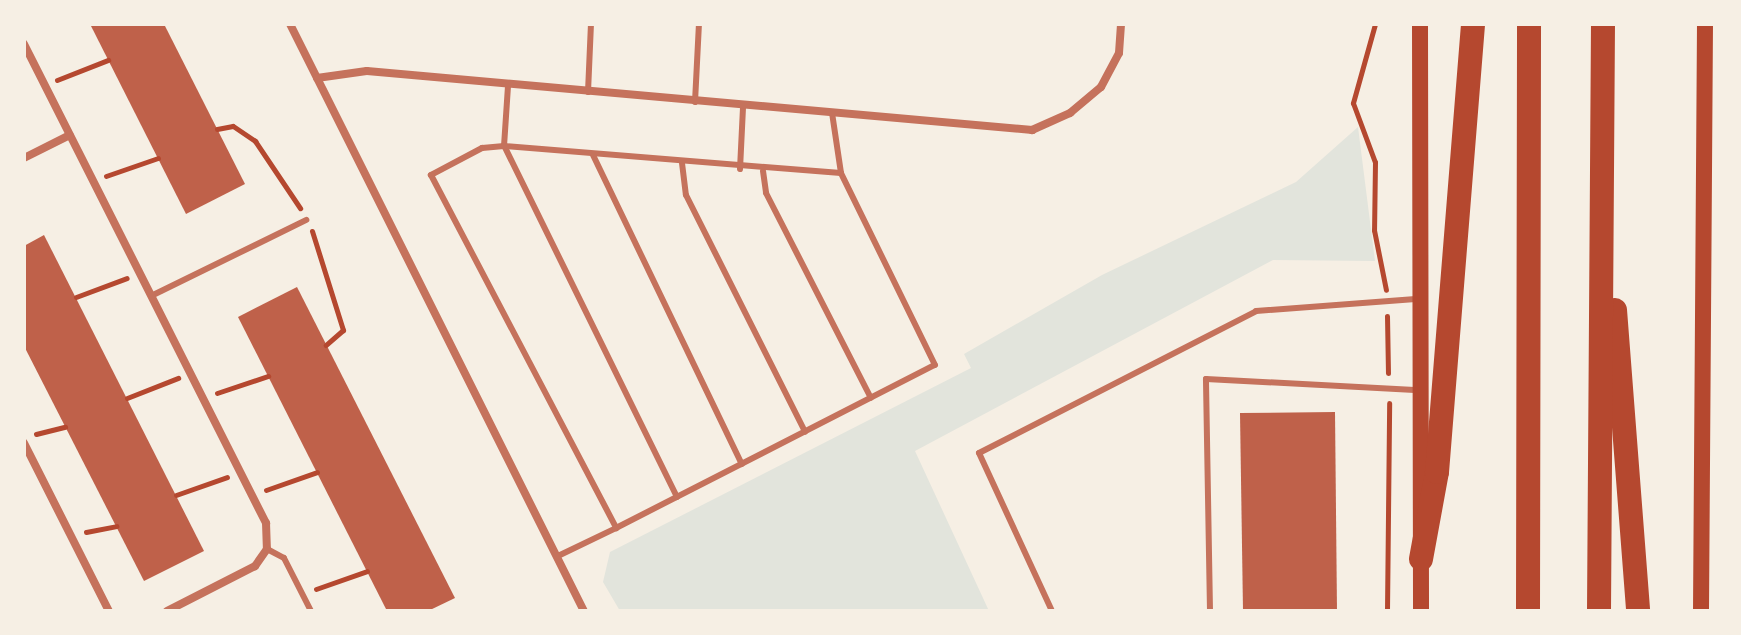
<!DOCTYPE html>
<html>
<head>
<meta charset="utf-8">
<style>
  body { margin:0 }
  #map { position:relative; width:1741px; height:635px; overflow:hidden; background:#f6efe4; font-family:"Fira Sans Condensed",sans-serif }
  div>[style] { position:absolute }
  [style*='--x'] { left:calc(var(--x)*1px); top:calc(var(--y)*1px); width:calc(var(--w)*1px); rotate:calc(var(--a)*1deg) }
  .green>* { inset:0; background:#e2e4dc }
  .building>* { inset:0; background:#bf614a }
  .path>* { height:5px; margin:-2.5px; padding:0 2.5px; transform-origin:2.5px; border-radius:2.5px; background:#b5482f }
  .service>* { height:6px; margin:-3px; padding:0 3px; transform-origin:3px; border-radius:3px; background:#c5725c }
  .minor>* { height:8px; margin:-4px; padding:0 4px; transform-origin:4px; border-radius:4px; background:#c5725c }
  .secondary>* { height:16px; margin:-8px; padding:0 8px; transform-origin:8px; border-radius:8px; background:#b5482f }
  .motorway>* { height:24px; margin:-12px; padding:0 12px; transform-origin:12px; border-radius:12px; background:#b5482f }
  span { translate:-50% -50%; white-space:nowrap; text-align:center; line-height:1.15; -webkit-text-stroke:8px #f6efe4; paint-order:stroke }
  .frame { position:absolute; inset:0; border:26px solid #f6efe4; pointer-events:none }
</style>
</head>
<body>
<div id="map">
  <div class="green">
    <div style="clip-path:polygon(1358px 127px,1375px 261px,1273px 260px,915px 451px,989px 611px,620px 611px,603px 582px,610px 552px,971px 368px,964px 354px,1102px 275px,1296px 182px)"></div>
  </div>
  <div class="building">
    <div style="clip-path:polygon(90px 24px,164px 24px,245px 184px,186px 214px)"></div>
    <div style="clip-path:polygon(44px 235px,204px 551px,144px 581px,24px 346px,24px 246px)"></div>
    <div style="clip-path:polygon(297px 287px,455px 598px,428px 611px,387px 611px,238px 317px)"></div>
    <div style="clip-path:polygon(1335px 412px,1337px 611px,1243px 611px,1240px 413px)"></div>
  </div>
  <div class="path">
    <div style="--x:1375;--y:24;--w:82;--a:105.6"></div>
    <div style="--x:1353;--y:103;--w:63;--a:69.6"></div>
    <div style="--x:1375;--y:162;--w:68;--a:90.8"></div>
    <div style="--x:1374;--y:230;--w:61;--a:78.7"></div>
    <div style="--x:57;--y:80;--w:55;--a:-21.4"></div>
    <div style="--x:217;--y:129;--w:16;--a:-11"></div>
    <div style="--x:233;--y:126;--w:27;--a:34"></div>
    <div style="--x:255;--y:141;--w:81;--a:56.1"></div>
    <div style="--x:106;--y:176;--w:55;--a:-19.1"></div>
    <div style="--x:312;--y:231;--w:104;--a:72.6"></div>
    <div style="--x:343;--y:330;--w:23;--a:139"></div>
    <div style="--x:76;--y:297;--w:54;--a:-20.4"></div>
    <div style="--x:1387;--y:316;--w:57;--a:89"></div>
    <div style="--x:217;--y:393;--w:54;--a:-18.4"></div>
    <div style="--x:127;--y:398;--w:55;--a:-21.4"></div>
    <div style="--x:36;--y:434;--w:30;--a:-14"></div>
    <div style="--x:266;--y:490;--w:54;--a:-19.4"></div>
    <div style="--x:176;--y:495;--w:54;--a:-19.4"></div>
    <div style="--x:86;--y:532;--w:31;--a:-11"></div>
    <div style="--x:316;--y:589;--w:54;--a:-19.4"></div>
    <div style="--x:1387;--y:611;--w:208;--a:-89.4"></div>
  </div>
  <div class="service">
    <div style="--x:508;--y:86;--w:60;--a:93.8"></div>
    <div style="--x:504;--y:146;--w:22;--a:175"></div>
    <div style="--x:482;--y:148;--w:58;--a:152.1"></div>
    <div style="--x:431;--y:175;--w:399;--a:62.3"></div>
    <div style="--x:616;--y:528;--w:358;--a:-27.1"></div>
    <div style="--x:935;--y:365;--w:214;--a:-116.1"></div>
    <div style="--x:841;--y:173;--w:61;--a:-98.5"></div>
    <div style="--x:588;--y:92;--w:68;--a:-87.5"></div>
    <div style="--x:695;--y:102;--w:78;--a:-87.1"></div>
    <div style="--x:593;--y:155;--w:343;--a:64.3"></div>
    <div style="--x:682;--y:163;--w:32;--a:83"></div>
    <div style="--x:686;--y:195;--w:265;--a:63.3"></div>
    <div style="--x:740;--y:169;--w:62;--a:-87.2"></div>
    <div style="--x:763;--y:171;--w:22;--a:82"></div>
    <div style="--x:766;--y:193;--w:230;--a:62.9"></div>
    <div style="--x:151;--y:296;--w:173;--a:-26.1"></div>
    <div style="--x:677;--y:497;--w:391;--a:-116.2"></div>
    <div style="--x:504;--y:146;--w:338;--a:4.6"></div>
    <div style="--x:267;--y:549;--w:19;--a:28"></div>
    <div style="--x:284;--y:558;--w:59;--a:63"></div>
    <div style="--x:560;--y:555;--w:62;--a:-25.7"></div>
    <div style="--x:1052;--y:611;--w:174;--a:-114.8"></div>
    <div style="--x:979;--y:453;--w:311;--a:-27.1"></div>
    <div style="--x:1256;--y:311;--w:160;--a:-4.3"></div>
    <div style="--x:1210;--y:611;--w:232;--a:-91"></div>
    <div style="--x:1206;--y:379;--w:209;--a:3"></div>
  </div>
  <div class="minor">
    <div style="--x:290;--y:24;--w:657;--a:63.4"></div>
    <div style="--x:24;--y:44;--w:537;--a:63.2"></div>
    <div style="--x:266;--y:523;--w:26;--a:88"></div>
    <div style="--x:267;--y:549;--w:21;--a:125"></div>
    <div style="--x:255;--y:566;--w:99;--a:152.9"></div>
    <div style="--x:317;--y:78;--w:50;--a:-8"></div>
    <div style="--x:367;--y:71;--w:668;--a:5.07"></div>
    <div style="--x:1032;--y:130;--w:42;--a:-24.1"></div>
    <div style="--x:1070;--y:113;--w:40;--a:-40"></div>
    <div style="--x:1101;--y:87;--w:38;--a:-62"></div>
    <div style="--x:1119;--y:53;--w:29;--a:-86"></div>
    <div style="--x:24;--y:158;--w:51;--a:-26.6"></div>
    <div style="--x:24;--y:443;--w:188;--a:63.2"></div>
  </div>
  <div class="secondary">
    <div style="--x:1420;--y:24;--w:587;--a:89.9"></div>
    <div style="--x:1701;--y:611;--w:587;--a:-89.61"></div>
  </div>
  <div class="motorway">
    <div style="--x:1615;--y:310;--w:302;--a:85.6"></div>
    <div style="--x:1421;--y:559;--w:88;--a:-79.6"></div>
    <div style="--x:1437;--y:472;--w:449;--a:-85.4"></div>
    <div style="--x:1528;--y:611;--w:587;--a:-89.9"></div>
    <div style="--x:1599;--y:611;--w:587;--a:-89.61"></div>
  </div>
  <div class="frame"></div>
</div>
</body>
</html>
